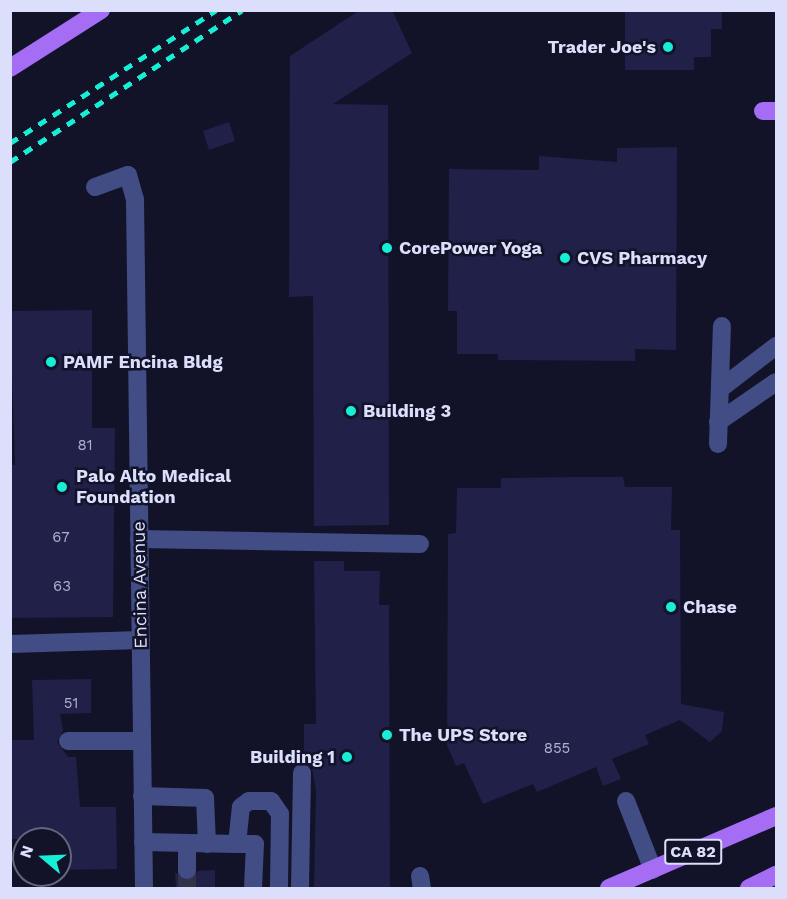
<!DOCTYPE html>
<html>
<head>
<meta charset="utf-8">
<style>
  body { margin:0 }
  #map { position:relative; width:787px; height:899px; overflow:hidden; background:#121328; font-family:"Work Sans",sans-serif }
  div>[style] { position:absolute }
  [style*='--x'] { left:calc(var(--x)*1px); top:calc(var(--y)*1px); width:calc(var(--w)*1px); rotate:calc(var(--a)*1deg) }
  .building>* { inset:0; background:#202048 }
  .minor-tunnel>* { height:18px; margin-top:-9px; transform-origin:0; background:repeating-linear-gradient(90deg,#303248 0 18px,transparent 0 27px) }
  .minor>* { height:18px; margin:-9px; padding:0 9px; transform-origin:9px; border-radius:9px; background:#414d84 }
  .major>* { height:18px; margin:-9px; padding:0 9px; transform-origin:9px; border-radius:9px; background:#a56cf4 }
  .rail>* { height:4.5px; margin-top:-2.25px; transform-origin:0; background:repeating-linear-gradient(90deg,#17eed6 0 9px,transparent 0 17px) }
  .dots>* { width:16px; height:16px; translate:-50% -50%; box-sizing:border-box; border:3px solid #121328; border-radius:50% }
  span { translate:-50% -50%; white-space:nowrap; text-align:center; line-height:1.15; -webkit-text-stroke:5px #121328; paint-order:stroke }
  .number-label { font-size:15px; color:#adafcf }
  .number-label span { -webkit-text-stroke-width:0 }
  .shield-label span { padding:2px 4px; background:#121328; border:2px solid; border-radius:4px; -webkit-text-stroke-width:0 }
  .shield-label { font-size:16px; color:#dcdffc; font-weight:700 }
  .poi-label { font-size:18px; color:#dcdffc; font-weight:700 }
  .right { translate:-100% -50%; text-align:right }
  .left { translate:0 -50%; text-align:left }
  .street-label { font-size:18px; color:#dcdffc }
  .frame { position:absolute; inset:0; border:12px solid #dcdffc; pointer-events:none }
  .north { position:absolute; left:12px; top:827px; width:60px; height:60px; box-sizing:border-box; background:#121328; border:2px solid #63657d; border-radius:50%; rotate:289deg; font-size:16px; font-weight:700; line-height:24px; text-align:center; color:#dcdffc }
  .north::after { content:''; display:block; margin:auto; width:21px; height:27px; background:#17eed6; clip-path:polygon(50% 0,100% 100%,50% 72%,0 100%) }
</style>
</head>
<body>
<div id="map">
  <div class="building">
    <div style="clip-path:polygon(360px 10px,392px 10px,412px 53px,333px 104px,388px 105px,389px 525px,314px 526px,313px 296px,289px 297px,290px 56px)"></div>
    <div style="clip-path:polygon(625px 10px,722px 10px,722px 29px,711px 29px,711px 57px,694px 57px,694px 70px,625px 70px)"></div>
    <div style="clip-path:polygon(229px 122px,235px 141px,209px 150px,203px 131px)"></div>
    <div style="clip-path:polygon(677px 147px,676px 350px,635px 349px,635px 361px,498px 360px,498px 354px,457px 354px,457px 311px,448px 311px,449px 169px,539px 170px,539px 156px,617px 162px,617px 148px)"></div>
    <div style="clip-path:polygon(92px 310px,92px 428px,115px 428px,113px 617px,10px 618px,10px 465px,15px 465px,10px 311px)"></div>
    <div style="clip-path:polygon(573px 477px,623px 477px,625px 487px,672px 487px,671px 530px,680px 530px,681px 704px,724px 712px,722px 731px,710px 742px,680px 720px,645px 735px,649px 744px,612px 759px,621px 779px,603px 786px,596px 767px,537px 792px,533px 784px,483px 804px,464px 763px,456px 766px,447px 745px,448px 534px,456px 533px,457px 488px,501px 488px,501px 478px)"></div>
    <div style="clip-path:polygon(314px 561px,344px 561px,344px 571px,380px 571px,379px 605px,389px 605px,390px 888px,314px 888px,316px 790px,312px 768px,304px 762px,304px 724px,316px 724px)"></div>
    <div style="clip-path:polygon(91px 679px,91px 713px,60px 714px,63px 731px,57px 742px,68px 757px,76px 757px,80px 807px,116px 807px,117px 869px,60px 870px,60px 839px,10px 839px,10px 740px,34px 740px,32px 680px)"></div>
    <div style="clip-path:polygon(215px 870px,215px 888px,176px 888px,175px 872px,188px 881px,198px 871px)"></div>
  </div>
  <div class="minor-tunnel">
    <div style="--x:187;--y:870;--w:18;--a:90"></div>
  </div>
  <div class="minor">
    <div style="--x:95;--y:187;--w:35;--a:-20"></div>
    <div style="--x:128;--y:175;--w:26;--a:74"></div>
    <div style="--x:135;--y:200;--w:688;--a:89.25"></div>
    <div style="--x:720;--y:389;--w:71;--a:-37.5"></div>
    <div style="--x:718;--y:422;--w:70;--a:-34.6"></div>
    <div style="--x:718;--y:444;--w:118;--a:-88.1"></div>
    <div style="--x:139;--y:539;--w:281;--a:1"></div>
    <div style="--x:10;--y:644;--w:131;--a:-1.7"></div>
    <div style="--x:68;--y:741;--w:74;--a:0"></div>
    <div style="--x:142;--y:796;--w:63;--a:1.8"></div>
    <div style="--x:205;--y:798;--w:46;--a:87.5"></div>
    <div style="--x:626;--y:801;--w:74;--a:68.6"></div>
    <div style="--x:143;--y:842;--w:94;--a:1.2"></div>
    <div style="--x:237;--y:844;--w:37;--a:-84"></div>
    <div style="--x:241;--y:807;--w:10;--a:-37"></div>
    <div style="--x:249;--y:801;--w:22;--a:0"></div>
    <div style="--x:271;--y:801;--w:16;--a:55"></div>
    <div style="--x:280;--y:814;--w:74;--a:90.8"></div>
    <div style="--x:237;--y:844;--w:18;--a:0"></div>
    <div style="--x:255;--y:844;--w:44;--a:92.6"></div>
    <div style="--x:187;--y:870;--w:27;--a:-90"></div>
    <div style="--x:420;--y:876;--w:12;--a:81"></div>
    <div style="--x:300;--y:888;--w:115;--a:-89"></div>
  </div>
  <div class="major">
    <div style="--x:10;--y:68;--w:108;--a:-32.5"></div>
    <div style="--x:763;--y:111;--w:13;--a:0"></div>
    <div style="--x:609;--y:888;--w:182;--a:-23.3"></div>
    <div style="--x:749;--y:888;--w:30;--a:-26"></div>
  </div>
  <div class="rail">
    <div style="--x:10;--y:143;--w:245;--a:-32.8"></div>
    <div style="--x:10;--y:162;--w:277;--a:-33.2"></div>
  </div>
  <div class="dots">
    <div style="left:668px;top:47px;background:#17eed6"></div>
    <div style="left:387px;top:248px;background:#17eed6"></div>
    <div style="left:565px;top:258px;background:#17eed6"></div>
    <div style="left:51px;top:362px;background:#17eed6"></div>
    <div style="left:351px;top:411px;background:#17eed6"></div>
    <div style="left:62px;top:487px;background:#17eed6"></div>
    <div style="left:671px;top:607px;background:#17eed6"></div>
    <div style="left:387px;top:735px;background:#17eed6"></div>
    <div style="left:347px;top:757px;background:#17eed6"></div>
  </div>
  <div class="number-label">
    <span style="left:85px;top:446px">81</span>
    <span style="left:61px;top:538px">67</span>
    <span style="left:62px;top:587px">63</span>
    <span style="left:71px;top:704px">51</span>
    <span style="left:557px;top:749px">855</span>
  </div>
  <div class="shield-label">
    <span style="left:693px;top:852px">CA 82</span>
  </div>
  <div class="poi-label">
    <span class="right" style="left:656px;top:47px">Trader Joe's</span>
    <span class="left" style="left:399px;top:248px">CorePower Yoga</span>
    <span class="left" style="left:577px;top:258px">CVS Pharmacy</span>
    <span class="left" style="left:63px;top:362px">PAMF Encina Bldg</span>
    <span class="left" style="left:363px;top:411px">Building 3</span>
    <span class="left" style="left:76px;top:487px">Palo Alto Medical<br>Foundation</span>
    <span class="left" style="left:683px;top:607px">Chase</span>
    <span class="left" style="left:399px;top:735px">The UPS Store</span>
    <span class="right" style="left:335px;top:757px">Building 1</span>
  </div>
  <div class="street-label">
    <span style="left:140px;top:585px;rotate:-91deg">Encina Avenue</span>
  </div>
  <div class="frame"></div>
  <div class="north">N</div>
</div>
</body>
</html>
